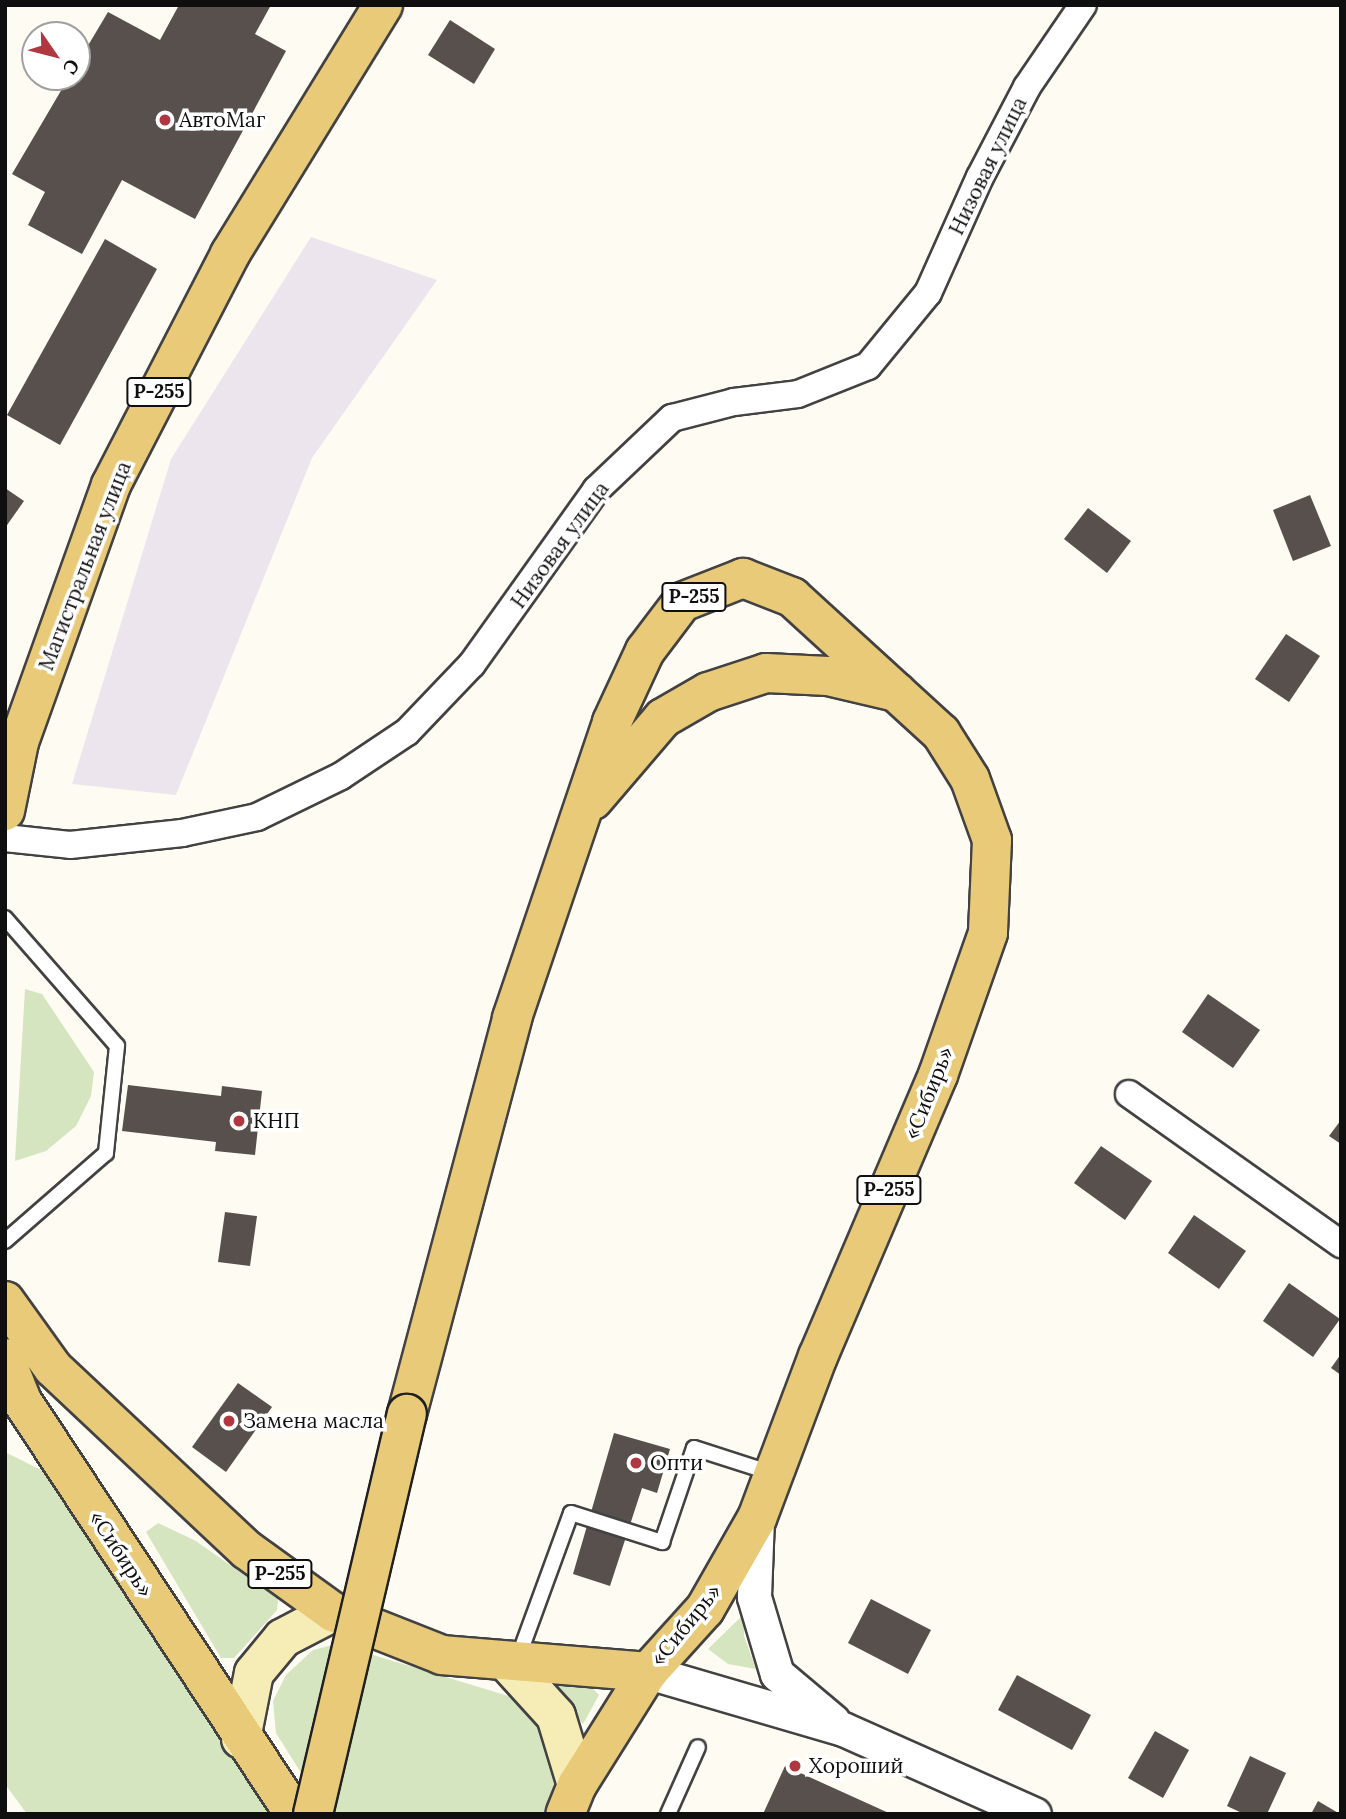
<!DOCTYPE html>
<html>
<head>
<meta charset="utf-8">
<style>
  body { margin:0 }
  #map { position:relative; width:1346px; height:1819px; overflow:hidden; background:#fefbf3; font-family:Lora,serif }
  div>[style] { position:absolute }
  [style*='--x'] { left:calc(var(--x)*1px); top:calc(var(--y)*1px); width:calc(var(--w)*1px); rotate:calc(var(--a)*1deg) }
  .industrial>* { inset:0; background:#ece5ed }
  .green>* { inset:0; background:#d4e5c0 }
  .building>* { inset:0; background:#57504d }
  .roads { filter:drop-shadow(2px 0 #424242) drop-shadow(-2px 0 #424242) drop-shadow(0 2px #424242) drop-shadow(0 -2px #424242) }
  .service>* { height:14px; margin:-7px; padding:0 7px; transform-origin:7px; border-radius:7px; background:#fff }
  .minor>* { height:26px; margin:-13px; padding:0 13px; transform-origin:13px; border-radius:13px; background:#fff }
  .tertiary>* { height:33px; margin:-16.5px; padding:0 16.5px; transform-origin:16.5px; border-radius:16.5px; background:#fff }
  .secondary>* { height:38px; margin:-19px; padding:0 19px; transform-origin:19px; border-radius:19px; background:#f6edb6 }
  .primary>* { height:38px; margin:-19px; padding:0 19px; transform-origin:19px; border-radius:19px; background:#e9ca78 }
  .bridges { filter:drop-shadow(2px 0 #202020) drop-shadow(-2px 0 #202020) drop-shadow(0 2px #202020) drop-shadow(0 -2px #202020) }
  .primary-bridge>* { height:38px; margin:-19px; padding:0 19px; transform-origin:19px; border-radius:19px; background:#e9ca78 }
  .dots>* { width:19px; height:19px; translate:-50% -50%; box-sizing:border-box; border:4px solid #fff; border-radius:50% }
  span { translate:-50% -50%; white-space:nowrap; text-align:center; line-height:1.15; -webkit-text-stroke:7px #fff; paint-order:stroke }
  .shield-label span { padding:2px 5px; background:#fff; border:2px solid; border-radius:5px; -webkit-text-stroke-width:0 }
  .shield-label { font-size:19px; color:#0f0f0f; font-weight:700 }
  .poi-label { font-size:21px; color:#0f0f0f }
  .left { translate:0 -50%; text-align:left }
  .street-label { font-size:21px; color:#0f0f0f }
  .frame { position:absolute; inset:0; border:7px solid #0f0f0f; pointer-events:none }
  .north { position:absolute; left:21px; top:21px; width:70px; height:70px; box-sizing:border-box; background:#fff; border:2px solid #9f9f9f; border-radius:50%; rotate:125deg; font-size:19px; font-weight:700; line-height:28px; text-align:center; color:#0f0f0f }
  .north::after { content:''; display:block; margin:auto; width:24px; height:32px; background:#b03740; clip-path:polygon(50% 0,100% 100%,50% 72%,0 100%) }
</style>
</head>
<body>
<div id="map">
  <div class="industrial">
    <div style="clip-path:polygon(311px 237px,437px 280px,312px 458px,176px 795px,72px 784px,171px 459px)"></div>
  </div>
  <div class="green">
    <div style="clip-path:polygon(25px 989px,42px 994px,94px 1072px,91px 1096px,76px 1126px,46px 1151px,15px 1161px)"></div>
    <div style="clip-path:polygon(5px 1452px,61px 1480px,275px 1814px,27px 1814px,5px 1784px)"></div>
    <div style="clip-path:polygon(158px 1523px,196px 1541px,278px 1599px,277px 1610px,234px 1658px,221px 1658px,146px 1532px)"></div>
    <div style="clip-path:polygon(744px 1614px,744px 1636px,756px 1669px,728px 1664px,708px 1649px)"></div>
    <div style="clip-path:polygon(337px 1644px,518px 1699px,546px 1730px,560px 1762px,545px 1814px,327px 1814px,276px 1733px,273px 1701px,286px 1675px,313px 1650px)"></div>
    <div style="clip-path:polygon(587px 1683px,599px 1695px,583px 1724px,552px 1687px)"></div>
  </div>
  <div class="building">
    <div style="clip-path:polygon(179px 5px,271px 5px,255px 34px,286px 51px,195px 219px,122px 180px,82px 254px,28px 225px,45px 192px,12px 174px,69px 77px,77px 77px,77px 64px,108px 12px,160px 40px)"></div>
    <div style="clip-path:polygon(450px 20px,495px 49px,474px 84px,428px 55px)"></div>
    <div style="clip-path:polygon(105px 239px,157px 269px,60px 445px,7px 415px)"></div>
    <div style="clip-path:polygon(5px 488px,24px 501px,5px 528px)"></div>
    <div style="clip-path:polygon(1310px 495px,1331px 546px,1293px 561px,1273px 510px)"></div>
    <div style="clip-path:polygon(1088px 508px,1131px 541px,1107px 573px,1064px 539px)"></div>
    <div style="clip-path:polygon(1286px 634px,1320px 656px,1289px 702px,1255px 679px)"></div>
    <div style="clip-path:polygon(1208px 994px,1260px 1030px,1233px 1068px,1182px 1032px)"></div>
    <div style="clip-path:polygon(128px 1085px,221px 1096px,222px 1086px,262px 1091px,255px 1155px,215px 1151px,216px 1142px,122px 1131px)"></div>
    <div style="clip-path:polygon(1341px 1120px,1341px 1144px,1329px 1136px)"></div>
    <div style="clip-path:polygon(1101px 1146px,1152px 1181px,1125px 1220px,1074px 1183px)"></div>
    <div style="clip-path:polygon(225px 1212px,257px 1216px,250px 1266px,218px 1262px)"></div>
    <div style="clip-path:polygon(1194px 1215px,1246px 1251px,1219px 1289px,1168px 1253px)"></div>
    <div style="clip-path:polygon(1289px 1283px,1340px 1319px,1313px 1357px,1263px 1321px)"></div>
    <div style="clip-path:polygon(1341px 1354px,1341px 1375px,1331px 1368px)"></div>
    <div style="clip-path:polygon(238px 1383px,272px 1407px,226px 1472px,192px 1447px)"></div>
    <div style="clip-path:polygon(614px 1433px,670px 1449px,657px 1493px,642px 1488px,610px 1586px,573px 1574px)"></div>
    <div style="clip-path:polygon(871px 1599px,931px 1630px,908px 1674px,848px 1643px)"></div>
    <div style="clip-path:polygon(1017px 1675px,1091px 1715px,1072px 1750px,998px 1710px)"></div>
    <div style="clip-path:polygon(1155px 1731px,1189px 1750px,1163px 1798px,1128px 1778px)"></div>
    <div style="clip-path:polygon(1250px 1756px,1286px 1773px,1267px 1814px,1244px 1814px,1227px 1806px)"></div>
    <div style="clip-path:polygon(785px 1766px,891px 1814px,763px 1814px)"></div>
    <div style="clip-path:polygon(1318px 1801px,1340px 1814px,1311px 1814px)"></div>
  </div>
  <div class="roads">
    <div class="service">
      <div style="--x:5;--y:918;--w:170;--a:48.8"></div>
      <div style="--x:117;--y:1046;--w:108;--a:95.9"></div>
      <div style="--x:106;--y:1153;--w:134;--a:138.9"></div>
      <div style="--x:518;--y:1658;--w:154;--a:-69.9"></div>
      <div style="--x:571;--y:1513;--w:96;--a:17.7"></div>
      <div style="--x:662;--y:1542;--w:99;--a:-71.2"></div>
      <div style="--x:694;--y:1448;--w:82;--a:17.8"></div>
      <div style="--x:668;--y:1814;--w:73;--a:-65.9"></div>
    </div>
    <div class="minor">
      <div style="--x:5;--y:838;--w:65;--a:6.1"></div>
      <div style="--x:70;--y:845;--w:113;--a:-6.1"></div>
      <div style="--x:182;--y:833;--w:77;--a:-12"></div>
      <div style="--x:257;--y:817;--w:93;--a:-26"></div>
      <div style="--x:341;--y:776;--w:79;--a:-33.7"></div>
      <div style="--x:407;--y:732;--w:94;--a:-46.3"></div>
      <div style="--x:472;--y:664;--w:214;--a:-54.5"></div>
      <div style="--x:596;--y:490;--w:105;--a:-43.5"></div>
      <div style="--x:672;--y:418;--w:64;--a:-14.5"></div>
      <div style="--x:734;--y:402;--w:64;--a:-7.1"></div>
      <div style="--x:798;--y:394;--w:75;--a:-21.8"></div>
      <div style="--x:868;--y:366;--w:94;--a:-50.6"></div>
      <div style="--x:928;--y:293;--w:127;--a:-65.9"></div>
      <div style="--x:980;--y:177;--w:102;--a:-62.4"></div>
      <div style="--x:1027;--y:87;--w:99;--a:-55.7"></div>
      <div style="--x:1129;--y:1094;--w:260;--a:35.3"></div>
    </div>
    <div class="tertiary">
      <div style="--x:757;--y:1518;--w:79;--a:92.2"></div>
      <div style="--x:754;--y:1597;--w:80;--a:73.4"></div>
      <div style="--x:777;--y:1674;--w:73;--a:40"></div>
      <div style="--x:648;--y:1672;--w:203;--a:16.3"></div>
      <div style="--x:843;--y:1729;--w:209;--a:24"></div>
    </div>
    <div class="secondary">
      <div style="--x:506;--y:1661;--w:74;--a:47.7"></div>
      <div style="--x:556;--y:1716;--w:72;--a:73.1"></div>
      <div style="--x:241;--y:1739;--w:67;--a:-78.9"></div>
      <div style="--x:254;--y:1673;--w:45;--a:-50.4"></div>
      <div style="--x:283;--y:1638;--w:56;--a:-27.5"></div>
    </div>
    <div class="primary">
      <div style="--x:593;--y:800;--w:108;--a:-49.5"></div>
      <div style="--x:663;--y:718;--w:52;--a:-30"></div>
      <div style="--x:708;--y:692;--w:61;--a:-18.1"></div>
      <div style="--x:766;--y:673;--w:62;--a:2.8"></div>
      <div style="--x:828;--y:676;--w:70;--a:13.2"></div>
      <div style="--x:5;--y:811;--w:70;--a:-78.5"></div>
      <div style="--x:19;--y:742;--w:273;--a:-70.3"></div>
      <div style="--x:111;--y:485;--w:260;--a:-62.7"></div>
      <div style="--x:230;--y:254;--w:292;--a:-58.4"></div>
      <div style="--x:5;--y:1301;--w:82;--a:54.4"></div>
      <div style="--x:53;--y:1368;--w:266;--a:43.2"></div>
      <div style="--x:247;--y:1550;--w:106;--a:35.8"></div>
      <div style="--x:333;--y:1612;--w:117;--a:21.5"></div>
      <div style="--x:442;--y:1655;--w:207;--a:4.7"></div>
      <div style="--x:5;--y:1358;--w:46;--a:68.4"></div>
      <div style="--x:22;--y:1401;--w:495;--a:56.6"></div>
      <div style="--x:407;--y:1414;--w:410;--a:-75.1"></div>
      <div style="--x:512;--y:1018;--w:312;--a:-71.3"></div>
      <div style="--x:612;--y:722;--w:78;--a:-65.1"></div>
      <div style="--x:645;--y:651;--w:61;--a:-52.9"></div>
      <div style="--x:682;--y:602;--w:66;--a:-21.5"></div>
      <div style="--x:743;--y:578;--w:53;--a:21.2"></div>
      <div style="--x:792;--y:597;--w:202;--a:42.4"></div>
      <div style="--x:941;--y:733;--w:54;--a:57.8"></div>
      <div style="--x:970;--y:779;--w:65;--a:70.2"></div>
      <div style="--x:992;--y:840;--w:93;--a:92.5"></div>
      <div style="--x:988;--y:933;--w:151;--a:109.4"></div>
      <div style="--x:938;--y:1075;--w:306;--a:113.1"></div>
      <div style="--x:818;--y:1356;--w:173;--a:110.6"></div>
      <div style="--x:757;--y:1518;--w:105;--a:119.7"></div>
      <div style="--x:705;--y:1609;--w:85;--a:132.1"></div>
      <div style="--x:648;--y:1672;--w:133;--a:122.1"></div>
      <div style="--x:577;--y:1785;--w:31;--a:112"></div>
    </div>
  </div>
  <div class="bridges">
    <div class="primary-bridge">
      <div style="--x:313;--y:1814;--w:411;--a:-76.8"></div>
    </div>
  </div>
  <div class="dots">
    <div style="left:165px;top:120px;background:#b03740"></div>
    <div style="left:239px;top:1121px;background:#b03740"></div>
    <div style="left:229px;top:1421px;background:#b03740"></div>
    <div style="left:636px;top:1463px;background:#b03740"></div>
    <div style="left:795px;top:1766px;background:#b03740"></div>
  </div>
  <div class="shield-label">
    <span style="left:159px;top:392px">Р-255</span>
    <span style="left:694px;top:597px">Р-255</span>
    <span style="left:889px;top:1190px">Р-255</span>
    <span style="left:280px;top:1574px">Р-255</span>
  </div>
  <div class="poi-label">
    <span class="left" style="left:179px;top:120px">АвтоМаг</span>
    <span class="left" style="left:253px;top:1121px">КНП</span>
    <span class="left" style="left:243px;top:1421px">Замена масла</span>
    <span class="left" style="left:650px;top:1463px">Опти</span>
    <span class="left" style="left:809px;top:1766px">Хороший</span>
  </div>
  <div class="street-label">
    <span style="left:988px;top:166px;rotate:-64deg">Низовая улица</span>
    <span style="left:560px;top:545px;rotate:-54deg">Низовая улица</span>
    <span style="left:85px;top:566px;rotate:-69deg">Магистральная улица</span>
    <span style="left:929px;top:1093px;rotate:-68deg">«Сибирь»</span>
    <span style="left:121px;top:1554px;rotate:57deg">«Сибирь»</span>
    <span style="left:686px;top:1625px;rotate:-51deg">«Сибирь»</span>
  </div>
  <div class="frame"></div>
  <div class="north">С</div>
</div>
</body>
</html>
